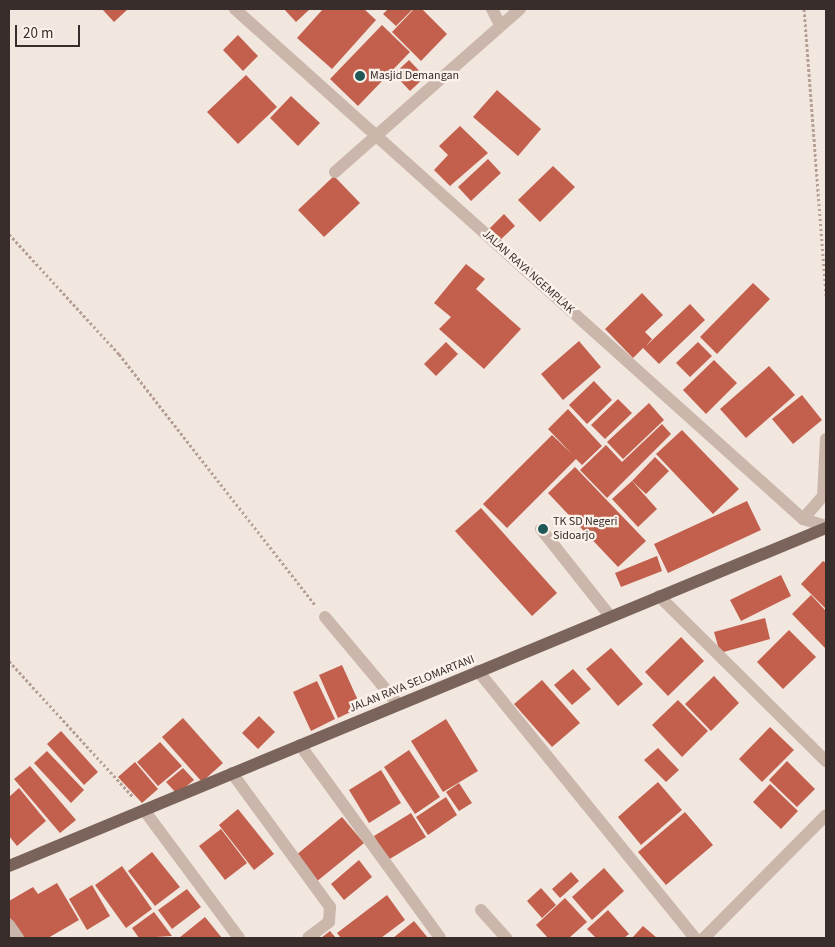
<!DOCTYPE html>
<html>
<head>
<meta charset="utf-8">
<style>
  body { margin:0 }
  #map { position:relative; width:835px; height:947px; overflow:hidden; background:#f2e7df; font-family:"Source Sans 3",sans-serif }
  div>[style] { position:absolute }
  [style*='--x'] { left:calc(var(--x)*1px); top:calc(var(--y)*1px); width:calc(var(--w)*1px); rotate:calc(var(--a)*1deg) }
  .building>* { inset:0; background:#c2604d }
  .path>* { height:3px; margin-top:-1.5px; transform-origin:0; background:repeating-linear-gradient(90deg,#b6a095 0 2.5px,transparent 0 5px) }
  .minor>* { height:12px; margin:-6px; padding:0 6px; transform-origin:6px; border-radius:6px; background:#cab6ab }
  .major>* { height:12px; margin:-6px; padding:0 6px; transform-origin:6px; border-radius:6px; background:#79635b }
  .dots>* { width:14px; height:14px; translate:-50% -50%; box-sizing:border-box; border:2px solid #faf2eb; border-radius:50% }
  span { translate:-50% -50%; white-space:nowrap; text-align:center; line-height:1.15; -webkit-text-stroke:4.5px #faf2eb; paint-order:stroke }
  .poi-label { font-size:12px; color:#382d2a }
  .left { translate:0 -50%; text-align:left }
  .street-label { font-size:12px; color:#382d2a }
  .frame { position:absolute; inset:0; border:10px solid #382d2a; pointer-events:none }
  .scale { position:absolute; left:15px; top:25px; width:65px; height:22px; box-sizing:border-box; border:2px solid #382d2a; border-top:0; padding-left:6px; font-size:15px; line-height:18px; white-space:nowrap; color:#382d2a; -webkit-text-stroke:4px #faf2eb; paint-order:stroke }
</style>
</head>
<body>
<div id="map">
  <div class="building">
    <div style="clip-path:polygon(102px 9px,128px 9px,114px 22px)"></div>
    <div style="clip-path:polygon(284px 9px,310px 9px,296px 22px)"></div>
    <div style="clip-path:polygon(323px 9px,364px 9px,376px 20px,332px 69px,297px 38px)"></div>
    <div style="clip-path:polygon(388px 9px,413px 9px,396px 26px,383px 14px)"></div>
    <div style="clip-path:polygon(414px 9px,422px 9px,447px 34px,421px 61px,392px 32px)"></div>
    <div style="clip-path:polygon(382px 25px,410px 52px,358px 106px,330px 79px)"></div>
    <div style="clip-path:polygon(238px 35px,258px 56px,243px 71px,223px 50px)"></div>
    <div style="clip-path:polygon(409px 60px,425px 77px,410px 91px,394px 74px)"></div>
    <div style="clip-path:polygon(246px 75px,277px 107px,238px 144px,207px 112px)"></div>
    <div style="clip-path:polygon(497px 90px,541px 129px,518px 156px,473px 117px)"></div>
    <div style="clip-path:polygon(291px 96px,320px 123px,298px 146px,270px 118px)"></div>
    <div style="clip-path:polygon(460px 126px,488px 153px,450px 186px,434px 170px,448px 155px,439px 146px)"></div>
    <div style="clip-path:polygon(488px 159px,501px 173px,471px 201px,458px 187px)"></div>
    <div style="clip-path:polygon(553px 166px,575px 187px,540px 222px,518px 200px)"></div>
    <div style="clip-path:polygon(334px 176px,360px 203px,324px 237px,298px 210px)"></div>
    <div style="clip-path:polygon(504px 214px,515px 226px,499px 241px,488px 230px)"></div>
    <div style="clip-path:polygon(466px 264px,485px 279px,476px 289px,521px 329px,484px 369px,439px 329px,451px 317px,434px 303px)"></div>
    <div style="clip-path:polygon(753px 283px,770px 299px,717px 354px,700px 337px)"></div>
    <div style="clip-path:polygon(642px 293px,663px 315px,645px 332px,652px 339px,646px 346px,690px 304px,705px 320px,659px 364px,643px 348px,633px 358px,605px 329px)"></div>
    <div style="clip-path:polygon(579px 341px,601px 367px,563px 400px,541px 374px)"></div>
    <div style="clip-path:polygon(446px 342px,458px 354px,436px 376px,424px 364px)"></div>
    <div style="clip-path:polygon(698px 342px,712px 356px,690px 377px,676px 363px)"></div>
    <div style="clip-path:polygon(714px 360px,737px 383px,706px 414px,683px 390px)"></div>
    <div style="clip-path:polygon(769px 366px,795px 395px,746px 438px,720px 409px)"></div>
    <div style="clip-path:polygon(594px 381px,612px 400px,587px 424px,569px 405px)"></div>
    <div style="clip-path:polygon(802px 395px,822px 420px,793px 444px,772px 419px)"></div>
    <div style="clip-path:polygon(618px 399px,632px 413px,605px 439px,591px 425px)"></div>
    <div style="clip-path:polygon(649px 403px,664px 420px,623px 459px,607px 442px)"></div>
    <div style="clip-path:polygon(568px 409px,602px 446px,582px 465px,576px 459px,507px 528px,483px 504px,552px 435px,572px 454px,548px 429px)"></div>
    <div style="clip-path:polygon(662px 424px,671px 434px,607px 498px,580px 470px,606px 445px,622px 462px)"></div>
    <div style="clip-path:polygon(682px 430px,739px 489px,713px 514px,656px 454px)"></div>
    <div style="clip-path:polygon(655px 457px,669px 471px,646px 494px,632px 481px)"></div>
    <div style="clip-path:polygon(575px 467px,646px 541px,618px 567px,548px 493px)"></div>
    <div style="clip-path:polygon(632px 481px,657px 509px,638px 527px,612px 499px)"></div>
    <div style="clip-path:polygon(747px 501px,761px 530px,668px 573px,654px 544px)"></div>
    <div style="clip-path:polygon(481px 508px,557px 593px,532px 616px,455px 531px)"></div>
    <div style="clip-path:polygon(657px 556px,662px 571px,621px 587px,615px 573px)"></div>
    <div style="clip-path:polygon(823px 561px,826px 563px,826px 609px,801px 584px)"></div>
    <div style="clip-path:polygon(781px 575px,791px 596px,741px 621px,730px 600px)"></div>
    <div style="clip-path:polygon(811px 595px,826px 611px,826px 649px,792px 614px)"></div>
    <div style="clip-path:polygon(765px 618px,770px 639px,720px 653px,714px 632px)"></div>
    <div style="clip-path:polygon(789px 630px,816px 657px,783px 689px,757px 662px)"></div>
    <div style="clip-path:polygon(681px 637px,704px 661px,668px 696px,645px 672px)"></div>
    <div style="clip-path:polygon(611px 648px,643px 684px,618px 706px,586px 669px)"></div>
    <div style="clip-path:polygon(342px 665px,361px 707px,338px 718px,319px 675px)"></div>
    <div style="clip-path:polygon(573px 669px,591px 689px,572px 705px,554px 685px)"></div>
    <div style="clip-path:polygon(714px 676px,739px 703px,711px 731px,685px 704px)"></div>
    <div style="clip-path:polygon(542px 680px,580px 723px,552px 747px,514px 704px)"></div>
    <div style="clip-path:polygon(317px 681px,335px 719px,311px 731px,293px 692px)"></div>
    <div style="clip-path:polygon(678px 700px,708px 731px,682px 757px,652px 725px)"></div>
    <div style="clip-path:polygon(259px 716px,275px 732px,258px 749px,242px 733px)"></div>
    <div style="clip-path:polygon(183px 718px,223px 763px,202px 782px,162px 737px)"></div>
    <div style="clip-path:polygon(446px 719px,478px 771px,443px 792px,411px 741px)"></div>
    <div style="clip-path:polygon(770px 727px,794px 750px,762px 782px,739px 759px)"></div>
    <div style="clip-path:polygon(61px 731px,98px 772px,84px 785px,47px 744px)"></div>
    <div style="clip-path:polygon(160px 742px,182px 766px,158px 786px,137px 762px)"></div>
    <div style="clip-path:polygon(658px 748px,679px 770px,666px 782px,644px 760px)"></div>
    <div style="clip-path:polygon(409px 750px,440px 797px,415px 814px,384px 767px)"></div>
    <div style="clip-path:polygon(47px 751px,84px 790px,71px 803px,34px 763px)"></div>
    <div style="clip-path:polygon(787px 761px,815px 789px,797px 807px,769px 780px)"></div>
    <div style="clip-path:polygon(135px 762px,158px 789px,142px 803px,118px 777px)"></div>
    <div style="clip-path:polygon(30px 766px,76px 820px,60px 833px,14px 779px)"></div>
    <div style="clip-path:polygon(183px 768px,194px 780px,177px 794px,166px 782px)"></div>
    <div style="clip-path:polygon(381px 770px,401px 803px,369px 823px,349px 790px)"></div>
    <div style="clip-path:polygon(658px 782px,682px 810px,641px 845px,618px 817px)"></div>
    <div style="clip-path:polygon(459px 783px,472px 803px,459px 811px,446px 792px)"></div>
    <div style="clip-path:polygon(770px 784px,798px 811px,781px 829px,753px 802px)"></div>
    <div style="clip-path:polygon(19px 788px,46px 821px,17px 846px,9px 836px,9px 797px)"></div>
    <div style="clip-path:polygon(446px 797px,457px 815px,428px 835px,416px 817px)"></div>
    <div style="clip-path:polygon(238px 809px,274px 854px,254px 870px,219px 825px)"></div>
    <div style="clip-path:polygon(685px 812px,713px 845px,666px 885px,638px 852px)"></div>
    <div style="clip-path:polygon(411px 813px,426px 837px,388px 860px,374px 836px)"></div>
    <div style="clip-path:polygon(342px 817px,364px 843px,316px 882px,295px 856px)"></div>
    <div style="clip-path:polygon(221px 829px,247px 863px,225px 880px,199px 846px)"></div>
    <div style="clip-path:polygon(152px 852px,180px 887px,155px 906px,128px 871px)"></div>
    <div style="clip-path:polygon(359px 860px,372px 877px,344px 900px,331px 884px)"></div>
    <div style="clip-path:polygon(122px 866px,152px 909px,126px 928px,95px 885px)"></div>
    <div style="clip-path:polygon(604px 868px,624px 891px,592px 920px,572px 897px)"></div>
    <div style="clip-path:polygon(571px 872px,579px 881px,560px 898px,552px 889px)"></div>
    <div style="clip-path:polygon(57px 883px,79px 920px,48px 938px,22px 938px,9px 916px,9px 901px,33px 887px,38px 894px)"></div>
    <div style="clip-path:polygon(92px 885px,110px 916px,87px 930px,69px 899px)"></div>
    <div style="clip-path:polygon(541px 888px,556px 905px,542px 918px,527px 901px)"></div>
    <div style="clip-path:polygon(187px 889px,201px 907px,172px 929px,158px 910px)"></div>
    <div style="clip-path:polygon(387px 895px,405px 920px,381px 938px,341px 938px,337px 933px)"></div>
    <div style="clip-path:polygon(565px 898px,587px 922px,569px 938px,548px 938px,536px 925px)"></div>
    <div style="clip-path:polygon(608px 910px,629px 934px,624px 938px,596px 938px,587px 929px)"></div>
    <div style="clip-path:polygon(154px 912px,172px 936px,139px 938px,132px 928px)"></div>
    <div style="clip-path:polygon(205px 917px,222px 938px,179px 938px)"></div>
    <div style="clip-path:polygon(414px 921px,428px 938px,393px 938px)"></div>
    <div style="clip-path:polygon(643px 926px,657px 938px,632px 938px)"></div>
    <div style="clip-path:polygon(330px 931px,336px 938px,321px 938px)"></div>
  </div>
  <div class="path">
    <div style="--x:804;--y:9;--w:289;--a:85.6"></div>
    <div style="--x:9;--y:234;--w:163;--a:47.5"></div>
    <div style="--x:119;--y:354;--w:318;--a:52"></div>
    <div style="--x:9;--y:661;--w:184;--a:47.6"></div>
  </div>
  <div class="minor">
    <div style="--x:235;--y:9;--w:763;--a:41.92"></div>
    <div style="--x:803;--y:519;--w:24;--a:17"></div>
    <div style="--x:492;--y:9;--w:16;--a:63"></div>
    <div style="--x:335;--y:172;--w:247;--a:-41.4"></div>
    <div style="--x:803;--y:519;--w:30;--a:-49"></div>
    <div style="--x:823;--y:496;--w:57;--a:-87"></div>
    <div style="--x:541;--y:529;--w:111;--a:51.6"></div>
    <div style="--x:659;--y:596;--w:235;--a:44.7"></div>
    <div style="--x:325;--y:617;--w:114;--a:50"></div>
    <div style="--x:478;--y:671;--w:344;--a:50.9"></div>
    <div style="--x:300;--y:745;--w:238;--a:54"></div>
    <div style="--x:232;--y:773;--w:166;--a:53.8"></div>
    <div style="--x:330;--y:907;--w:15;--a:94"></div>
    <div style="--x:329;--y:922;--w:26;--a:143"></div>
    <div style="--x:144;--y:810;--w:159;--a:53.4"></div>
    <div style="--x:481;--y:910;--w:38;--a:48"></div>
    <div style="--x:9;--y:925;--w:16;--a:55"></div>
    <div style="--x:704;--y:938;--w:173;--a:-45.2"></div>
  </div>
  <div class="major">
    <div style="--x:9;--y:866;--w:884;--a:-22.48"></div>
  </div>
  <div class="dots">
    <div style="left:360px;top:76px;background:#205857"></div>
    <div style="left:543px;top:529px;background:#205857"></div>
  </div>
  <div class="poi-label">
    <span class="left" style="left:370px;top:76px">Masjid Demangan</span>
    <span class="left" style="left:553px;top:529px">TK SD Negeri<br>Sidoarjo</span>
  </div>
  <div class="street-label">
    <span style="left:528px;top:272px;rotate:42deg">JALAN RAYA NGEMPLAK</span>
    <span style="left:412px;top:684px;rotate:-22deg">JALAN RAYA SELOMARTANI</span>
  </div>
  <div class="frame"></div>
  <div class="scale">20 m</div>
</div>
</body>
</html>
